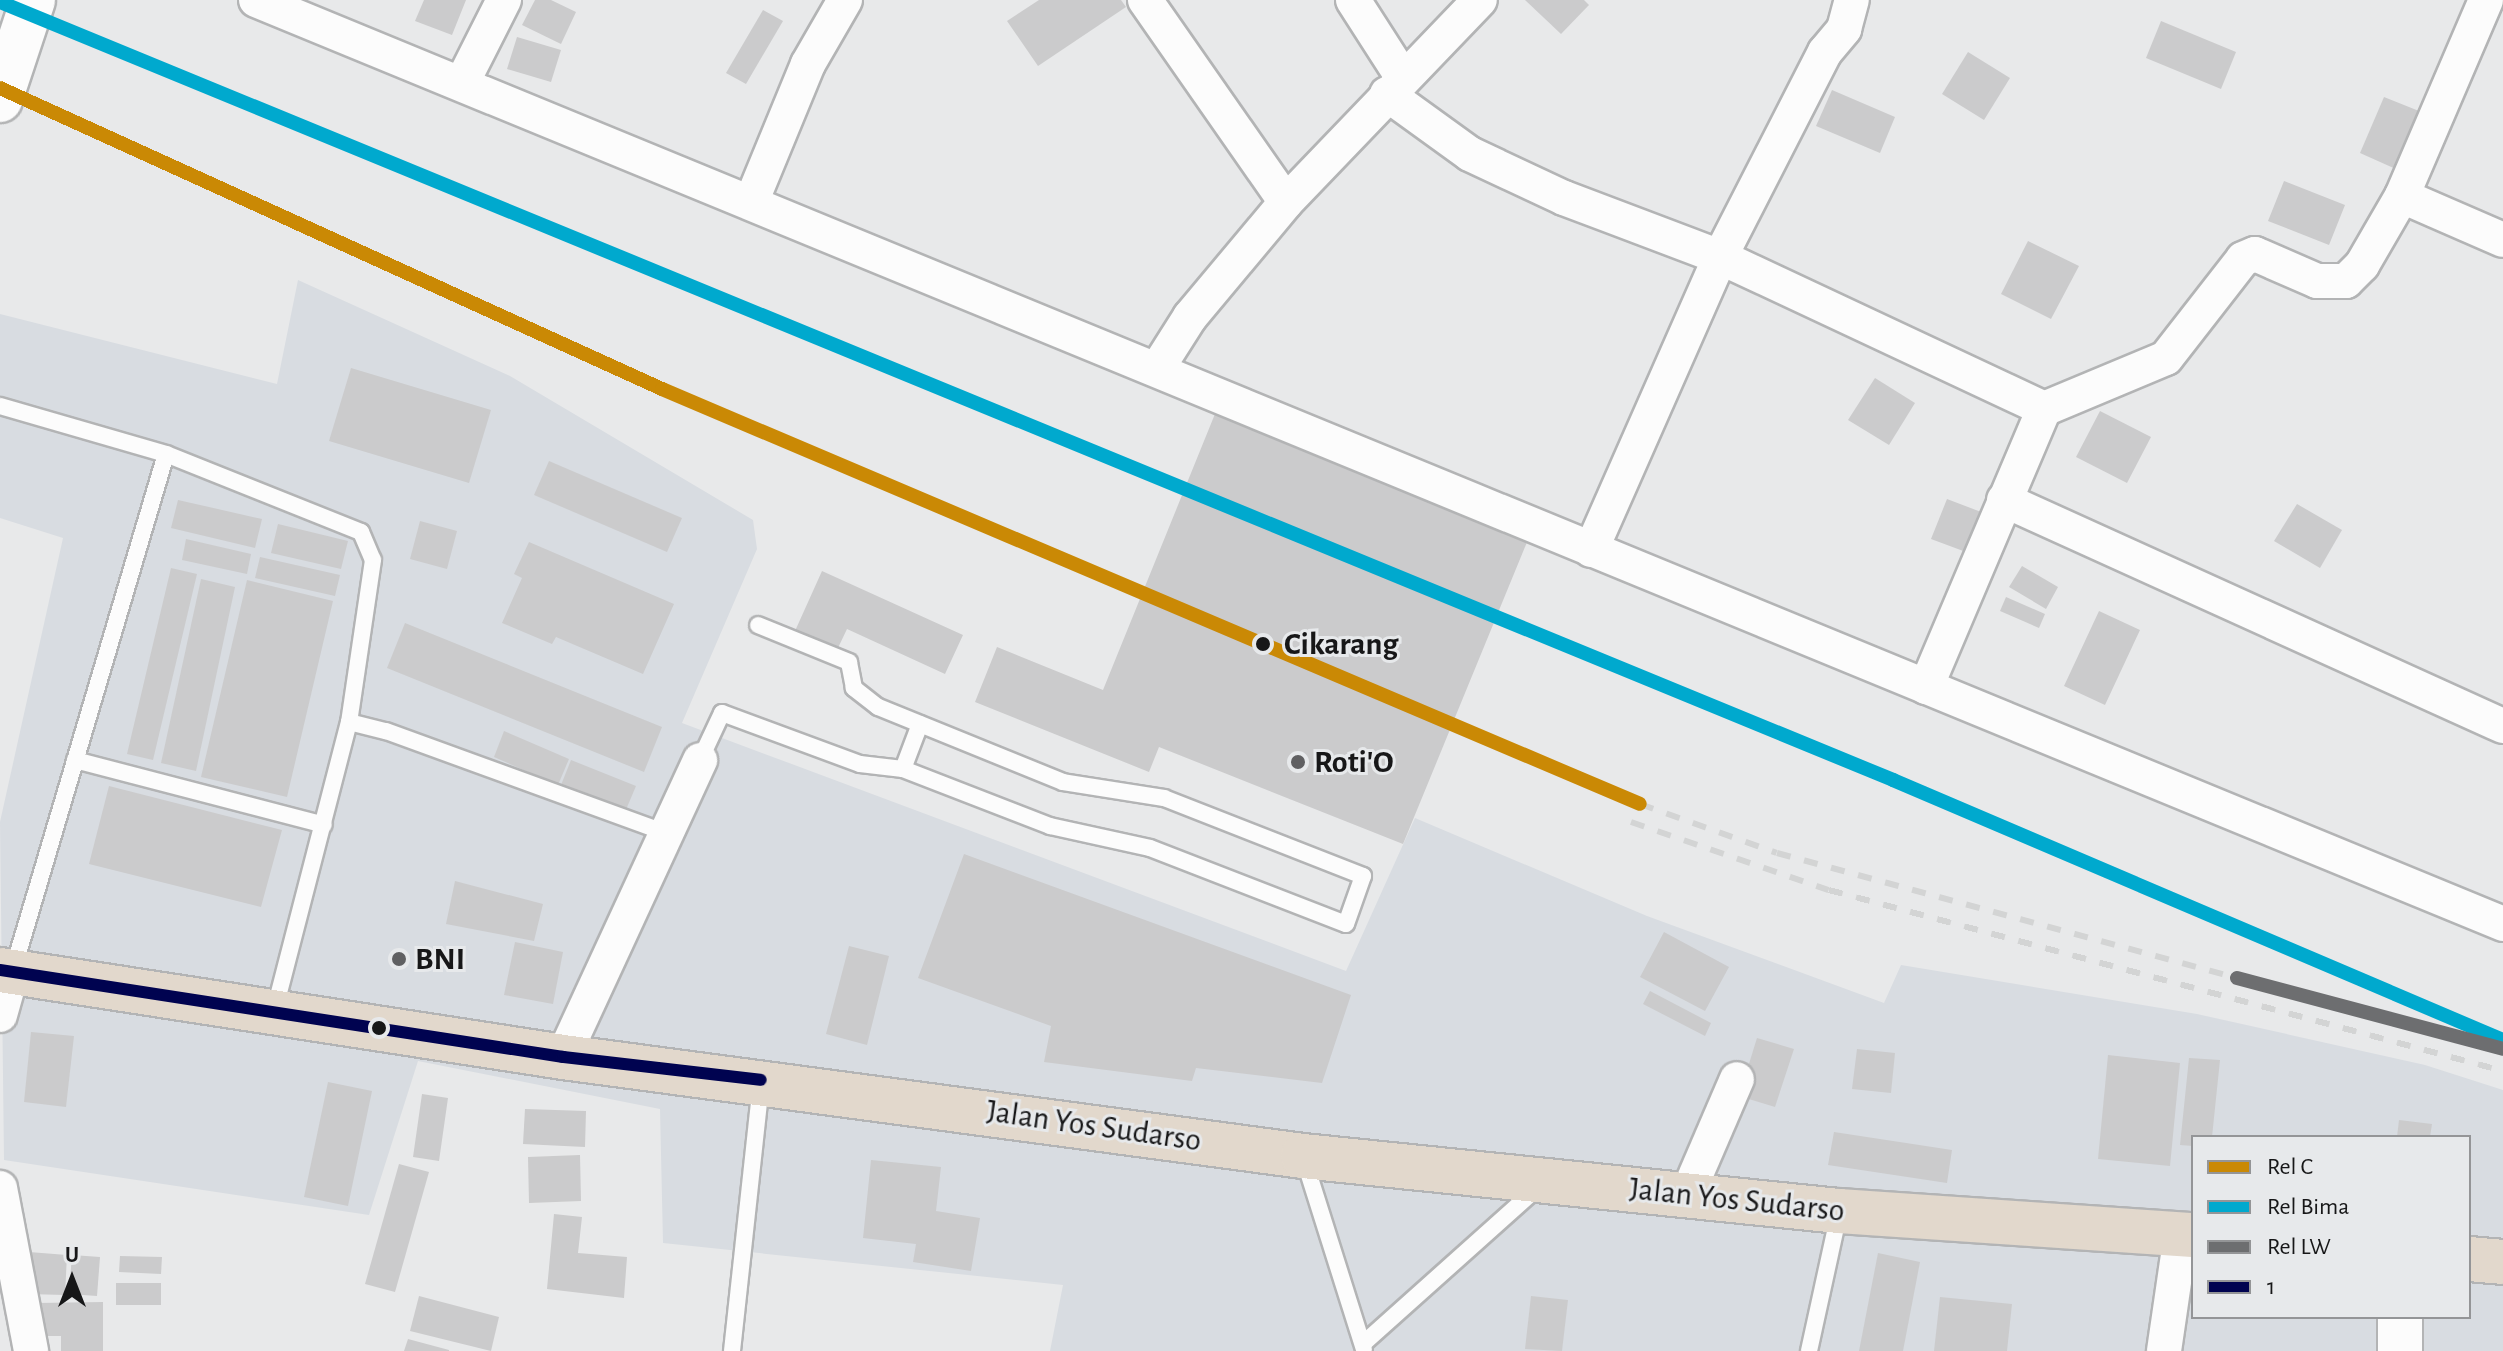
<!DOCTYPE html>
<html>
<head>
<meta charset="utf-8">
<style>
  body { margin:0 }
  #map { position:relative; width:2503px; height:1351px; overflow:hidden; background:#e8e9ea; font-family:"Alegreya Sans",sans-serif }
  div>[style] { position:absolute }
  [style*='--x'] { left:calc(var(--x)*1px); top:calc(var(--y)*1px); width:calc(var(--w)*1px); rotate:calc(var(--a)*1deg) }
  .built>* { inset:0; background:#d8dce1 }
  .building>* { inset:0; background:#cbcbcc }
  .roads { filter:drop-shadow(2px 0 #b3b4b5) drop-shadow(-2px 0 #b3b4b5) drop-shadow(0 2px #b3b4b5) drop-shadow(0 -2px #b3b4b5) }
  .lane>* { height:16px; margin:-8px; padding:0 8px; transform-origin:8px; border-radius:8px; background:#fcfcfc }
  .street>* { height:34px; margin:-17px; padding:0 17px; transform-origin:17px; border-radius:17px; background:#fcfcfc }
  .secondary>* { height:44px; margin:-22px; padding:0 22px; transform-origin:22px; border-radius:22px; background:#fcfcfc }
  .highway>* { height:44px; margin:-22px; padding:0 22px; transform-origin:22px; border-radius:22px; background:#e2d8cc }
  .rail>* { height:6px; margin-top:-3px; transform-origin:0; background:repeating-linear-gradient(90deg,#d3d4d4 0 14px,transparent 0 28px) }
  .bus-1>* { height:12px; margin:-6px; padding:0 6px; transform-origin:6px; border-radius:6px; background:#000350 }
  .rail-1>* { height:14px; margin:-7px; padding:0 7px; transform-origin:7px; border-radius:7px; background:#ca8905 }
  .rail-2>* { height:14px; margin:-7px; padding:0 7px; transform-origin:7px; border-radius:7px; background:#00a9ce }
  .rail-3>* { height:14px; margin:-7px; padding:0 7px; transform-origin:7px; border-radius:7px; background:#6d6e70 }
  .dots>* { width:22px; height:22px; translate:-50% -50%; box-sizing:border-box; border:4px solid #e7e9eb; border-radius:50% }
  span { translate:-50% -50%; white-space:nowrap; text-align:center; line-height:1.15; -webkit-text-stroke:6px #e7e9eb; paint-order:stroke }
  .stop-label { font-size:32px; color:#171718; font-weight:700 }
  .left { translate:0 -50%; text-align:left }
  .poi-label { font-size:32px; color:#171718; font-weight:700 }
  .street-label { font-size:32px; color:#171718 }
  .legend { position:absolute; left:2191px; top:1135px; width:280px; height:184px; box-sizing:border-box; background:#e7e9eb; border:2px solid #949597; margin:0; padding:10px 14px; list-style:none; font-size:24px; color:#171718 }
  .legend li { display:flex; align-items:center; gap:16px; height:40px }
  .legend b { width:40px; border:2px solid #949597 }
  .north { position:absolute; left:32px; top:1239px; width:80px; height:80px; -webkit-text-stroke:6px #e7e9eb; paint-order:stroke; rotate:0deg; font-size:22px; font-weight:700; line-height:32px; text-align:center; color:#171718 }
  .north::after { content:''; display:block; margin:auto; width:28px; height:36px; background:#171718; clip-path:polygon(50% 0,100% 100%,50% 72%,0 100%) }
</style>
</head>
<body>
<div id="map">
  <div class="built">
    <div style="clip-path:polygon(evenodd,298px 280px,510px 376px,753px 520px,757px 549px,682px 723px,1346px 971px,1415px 818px,1647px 916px,1884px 1003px,1901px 965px,2197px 1014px,2425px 1065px,2503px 1090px,2503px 1351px,1050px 1351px,1063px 1285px,663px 1243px,660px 1109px,418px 1061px,369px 1215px,4px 1160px,0 822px,63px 538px,0 518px,0 314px,277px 384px,298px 280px,2193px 1137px,2469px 1137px,2469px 1317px,2193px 1317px,2193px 1137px)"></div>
  </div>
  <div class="building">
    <div style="clip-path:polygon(424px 0,466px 0,452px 35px,415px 21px)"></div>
    <div style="clip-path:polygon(535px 0,551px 0,576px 12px,561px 44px,522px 25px)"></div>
    <div style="clip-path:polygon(1039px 0,1121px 0,1126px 7px,1038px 66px,1007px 21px)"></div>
    <div style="clip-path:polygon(1525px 0,1584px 0,1589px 5px,1561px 34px)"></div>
    <div style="clip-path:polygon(763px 10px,783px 21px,746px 84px,726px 73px)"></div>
    <div style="clip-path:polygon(2161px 21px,2236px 52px,2221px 89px,2146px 58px)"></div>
    <div style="clip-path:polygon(517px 37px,561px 50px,551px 82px,507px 69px)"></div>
    <div style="clip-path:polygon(1968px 52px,2010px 78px,1984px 120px,1942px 94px)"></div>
    <div style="clip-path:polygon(1832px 90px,1895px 117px,1880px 153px,1816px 126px)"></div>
    <div style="clip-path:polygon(2384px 97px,2424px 113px,2398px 170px,2360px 153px)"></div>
    <div style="clip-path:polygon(2284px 181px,2345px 205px,2329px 245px,2268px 221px)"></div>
    <div style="clip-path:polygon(2028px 241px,2079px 266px,2051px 319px,2001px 294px)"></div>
    <div style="clip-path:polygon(351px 368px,491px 410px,469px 483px,329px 441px)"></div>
    <div style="clip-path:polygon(1875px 378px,1915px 403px,1889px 445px,1848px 420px)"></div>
    <div style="clip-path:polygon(1219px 404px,1532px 530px,1403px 844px,1159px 747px,1149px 772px,975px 702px,997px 647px,1103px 690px)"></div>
    <div style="clip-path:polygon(2100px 411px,2151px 437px,2127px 483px,2076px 457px)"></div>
    <div style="clip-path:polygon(549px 461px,682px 518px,667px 552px,534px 495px)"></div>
    <div style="clip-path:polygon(1947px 499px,1989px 515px,1974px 555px,1931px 539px)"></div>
    <div style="clip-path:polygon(178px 500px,262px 519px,255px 548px,171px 528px)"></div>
    <div style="clip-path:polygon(2297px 504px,2342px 530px,2320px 568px,2274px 541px)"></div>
    <div style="clip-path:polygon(420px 521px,457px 531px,447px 569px,410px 559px)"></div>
    <div style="clip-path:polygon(278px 524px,348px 541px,341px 569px,271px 553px)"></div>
    <div style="clip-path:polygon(186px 539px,251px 554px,247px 574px,182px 560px)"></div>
    <div style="clip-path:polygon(529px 542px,674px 604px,643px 674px,556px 637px,552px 644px,502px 623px,522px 578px,514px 574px)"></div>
    <div style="clip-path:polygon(260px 557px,340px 575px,335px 596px,255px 578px)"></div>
    <div style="clip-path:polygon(2022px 566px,2058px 587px,2046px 609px,2009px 587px)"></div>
    <div style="clip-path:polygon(171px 568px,197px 574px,153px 760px,127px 754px)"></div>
    <div style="clip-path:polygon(822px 571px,963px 635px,945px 674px,847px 629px,837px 650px,795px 631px)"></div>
    <div style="clip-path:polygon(201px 579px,235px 587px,196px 771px,161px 763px)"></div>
    <div style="clip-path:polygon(247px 580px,333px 601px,287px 797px,201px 777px)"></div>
    <div style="clip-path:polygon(2006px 597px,2045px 614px,2039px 628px,2000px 611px)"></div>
    <div style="clip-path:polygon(2099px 611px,2140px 630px,2105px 705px,2064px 686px)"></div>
    <div style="clip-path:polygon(405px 623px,662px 727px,644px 772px,387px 668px)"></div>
    <div style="clip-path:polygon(504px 731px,569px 759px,558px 785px,494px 757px)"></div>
    <div style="clip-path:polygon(571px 760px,636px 786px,625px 812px,561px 785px)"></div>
    <div style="clip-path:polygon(109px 786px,282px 830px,261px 907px,89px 864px)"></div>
    <div style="clip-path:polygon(964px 854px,1351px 995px,1322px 1083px,1196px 1068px,1192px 1081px,1044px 1062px,1051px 1026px,918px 978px)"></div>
    <div style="clip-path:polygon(455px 881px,543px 904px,534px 941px,446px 924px)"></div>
    <div style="clip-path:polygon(1664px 932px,1729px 967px,1705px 1011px,1640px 977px)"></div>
    <div style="clip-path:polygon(515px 942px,563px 952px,553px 1004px,504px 995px)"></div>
    <div style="clip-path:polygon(849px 946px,889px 956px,867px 1045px,826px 1034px)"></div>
    <div style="clip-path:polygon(1650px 991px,1711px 1023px,1705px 1036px,1643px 1004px)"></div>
    <div style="clip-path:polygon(31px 1032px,74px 1036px,66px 1107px,24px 1102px)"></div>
    <div style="clip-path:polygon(1757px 1038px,1794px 1049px,1775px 1107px,1739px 1096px)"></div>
    <div style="clip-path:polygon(1857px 1049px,1895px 1053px,1891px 1093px,1852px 1089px)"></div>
    <div style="clip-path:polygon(2108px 1055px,2180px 1063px,2170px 1166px,2098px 1159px)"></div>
    <div style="clip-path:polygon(2189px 1058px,2220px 1060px,2212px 1137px,2193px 1137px,2193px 1146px,2180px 1145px)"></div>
    <div style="clip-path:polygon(328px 1082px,372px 1091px,348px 1206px,304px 1197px)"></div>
    <div style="clip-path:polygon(422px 1094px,448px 1098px,439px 1161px,413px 1157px)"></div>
    <div style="clip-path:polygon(525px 1109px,586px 1111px,585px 1147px,523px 1144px)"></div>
    <div style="clip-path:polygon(2399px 1120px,2432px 1124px,2430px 1137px,2397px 1137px)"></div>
    <div style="clip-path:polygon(1834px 1132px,1952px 1150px,1947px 1183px,1828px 1165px)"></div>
    <div style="clip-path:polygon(580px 1155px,581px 1201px,529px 1203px,528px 1157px)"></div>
    <div style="clip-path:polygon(871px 1160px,941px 1167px,936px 1211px,980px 1218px,971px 1271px,913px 1262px,916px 1244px,863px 1238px)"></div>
    <div style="clip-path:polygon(399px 1164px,429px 1172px,395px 1292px,365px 1284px)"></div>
    <div style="clip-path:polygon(554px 1214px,582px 1217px,578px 1253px,627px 1257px,624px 1298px,547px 1289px)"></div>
    <div style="clip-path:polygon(29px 1252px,67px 1255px,65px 1295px,27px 1294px)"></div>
    <div style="clip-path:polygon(1878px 1253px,1920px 1262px,1903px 1351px,1859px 1351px)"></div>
    <div style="clip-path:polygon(72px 1255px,100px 1257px,97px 1296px,69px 1294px)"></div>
    <div style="clip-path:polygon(120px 1256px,162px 1257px,161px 1274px,119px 1272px)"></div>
    <div style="clip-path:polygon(116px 1283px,161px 1283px,161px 1305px,116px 1305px)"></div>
    <div style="clip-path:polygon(419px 1296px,499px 1317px,491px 1351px,410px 1331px)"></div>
    <div style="clip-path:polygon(1531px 1296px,1568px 1300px,1562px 1351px,1525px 1349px)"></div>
    <div style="clip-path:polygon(1940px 1297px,2012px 1304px,2007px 1351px,1934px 1351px)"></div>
    <div style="clip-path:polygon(103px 1302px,103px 1351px,61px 1351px,61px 1336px,37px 1336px,37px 1303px)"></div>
    <div style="clip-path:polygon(408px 1339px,449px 1350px,449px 1351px,404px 1351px)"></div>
  </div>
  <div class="roads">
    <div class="lane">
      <div style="--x:0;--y:406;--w:173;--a:16.1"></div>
      <div style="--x:166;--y:454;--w:210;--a:21.8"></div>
      <div style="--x:361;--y:532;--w:30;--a:67"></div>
      <div style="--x:373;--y:560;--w:164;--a:98.4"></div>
      <div style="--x:75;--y:760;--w:257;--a:14.6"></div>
      <div style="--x:700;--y:760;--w:52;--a:-64.9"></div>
      <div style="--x:722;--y:713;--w:147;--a:20.3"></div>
      <div style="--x:860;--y:764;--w:43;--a:6.6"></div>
      <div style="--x:903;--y:769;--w:158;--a:21.2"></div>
      <div style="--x:1050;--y:826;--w:102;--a:12.4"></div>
      <div style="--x:1150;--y:848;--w:210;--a:21.2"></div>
      <div style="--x:1346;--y:924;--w:51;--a:-70.5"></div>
      <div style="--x:1363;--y:876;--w:214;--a:-158.6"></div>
      <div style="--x:1164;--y:798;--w:102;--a:-171"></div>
      <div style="--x:1063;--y:782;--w:200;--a:-157.9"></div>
      <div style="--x:878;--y:707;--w:31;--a:-142"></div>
      <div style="--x:854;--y:688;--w:26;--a:-101"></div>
      <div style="--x:849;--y:662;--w:98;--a:-157.9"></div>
      <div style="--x:903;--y:769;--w:48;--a:-69.3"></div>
      <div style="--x:13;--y:970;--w:538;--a:-73.48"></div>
      <div style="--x:274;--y:1012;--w:300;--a:-75.5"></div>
      <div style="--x:349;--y:722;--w:38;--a:14"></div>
      <div style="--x:386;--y:731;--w:299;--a:20"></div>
      <div style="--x:1304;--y:1159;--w:199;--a:72.5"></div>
      <div style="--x:1365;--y:1342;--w:231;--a:-41.8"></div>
      <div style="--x:732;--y:1351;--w:267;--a:-83.8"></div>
      <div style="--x:1809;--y:1351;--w:141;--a:-77.7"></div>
    </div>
    <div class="street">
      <div style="--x:256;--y:0;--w:2430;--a:22.35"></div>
      <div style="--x:1145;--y:0;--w:246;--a:55.1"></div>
      <div style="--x:1353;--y:0;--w:93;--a:57.3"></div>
      <div style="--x:463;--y:81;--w:91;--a:-63.2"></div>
      <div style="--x:1387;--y:94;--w:102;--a:35.9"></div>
      <div style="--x:1470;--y:154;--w:104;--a:25.1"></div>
      <div style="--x:1564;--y:198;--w:167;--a:20.7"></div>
      <div style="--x:1720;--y:257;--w:358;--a:25.1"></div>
      <div style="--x:2402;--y:196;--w:110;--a:23.5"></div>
      <div style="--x:752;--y:200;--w:147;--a:-67.6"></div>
      <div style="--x:808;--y:64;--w:74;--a:-60"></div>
      <div style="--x:1157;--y:369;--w:62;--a:-57.6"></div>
      <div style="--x:1190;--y:317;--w:150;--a:-50.1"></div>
      <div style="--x:1286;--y:202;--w:280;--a:-46.2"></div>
      <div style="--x:2004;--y:500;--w:548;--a:24.37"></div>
      <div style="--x:1591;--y:550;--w:320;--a:-66.2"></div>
      <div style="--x:1720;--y:257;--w:230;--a:-62.9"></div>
      <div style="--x:1825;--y:52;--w:30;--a:-50"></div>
      <div style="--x:1844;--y:29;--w:30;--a:-75"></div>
      <div style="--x:1926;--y:687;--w:302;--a:-67"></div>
      <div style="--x:2044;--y:409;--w:132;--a:-22.7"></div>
      <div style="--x:2166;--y:358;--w:125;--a:-52.1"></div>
      <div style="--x:2243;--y:259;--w:13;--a:-23"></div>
      <div style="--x:2255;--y:254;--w:68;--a:23.5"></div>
      <div style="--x:2317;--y:281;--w:29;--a:0"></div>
      <div style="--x:2346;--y:281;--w:23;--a:-45"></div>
      <div style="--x:2362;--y:265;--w:80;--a:-59.9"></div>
      <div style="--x:2402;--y:196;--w:213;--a:-66.8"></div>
      <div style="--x:0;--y:1015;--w:45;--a:-74.4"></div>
      <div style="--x:563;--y:1057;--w:327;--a:-65.2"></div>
      <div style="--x:0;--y:1188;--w:166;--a:79.2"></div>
      <div style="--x:1687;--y:1195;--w:126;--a:-66.7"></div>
      <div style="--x:2164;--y:1351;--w:118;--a:-81.7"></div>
    </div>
    <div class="secondary">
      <div style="--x:0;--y:100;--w:105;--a:-71.7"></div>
      <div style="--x:2400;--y:1351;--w:34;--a:-90"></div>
    </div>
    <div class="highway">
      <div style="--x:0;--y:970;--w:570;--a:8.78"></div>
      <div style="--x:563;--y:1057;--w:747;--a:7.62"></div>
      <div style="--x:1303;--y:1156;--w:539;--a:5.86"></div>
      <div style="--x:1839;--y:1211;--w:355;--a:3.9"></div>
      <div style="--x:2469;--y:1259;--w:34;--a:5"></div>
    </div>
  </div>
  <div class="rail">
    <div style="--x:1640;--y:804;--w:145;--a:19.7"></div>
    <div style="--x:1777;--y:853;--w:477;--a:15.2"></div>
    <div style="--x:1631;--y:822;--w:209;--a:19"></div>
    <div style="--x:1829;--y:890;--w:698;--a:15.03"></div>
  </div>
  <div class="bus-1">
    <div style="--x:0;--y:970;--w:570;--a:8.78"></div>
    <div style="--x:563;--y:1057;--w:199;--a:6.6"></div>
  </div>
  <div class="rail-1">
    <div style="--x:0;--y:88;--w:727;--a:24.45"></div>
    <div style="--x:662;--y:389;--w:1062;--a:22.99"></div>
  </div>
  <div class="rail-2">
    <div style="--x:0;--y:2;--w:2047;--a:22.34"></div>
    <div style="--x:1893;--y:780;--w:663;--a:23.09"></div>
  </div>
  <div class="rail-3">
    <div style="--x:2237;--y:978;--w:275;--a:14.9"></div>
  </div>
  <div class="dots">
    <div style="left:1263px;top:644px;background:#171718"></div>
    <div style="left:1298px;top:762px;background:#606062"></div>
    <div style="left:399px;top:959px;background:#606062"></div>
    <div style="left:379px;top:1028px;background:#171718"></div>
  </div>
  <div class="stop-label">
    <span class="left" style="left:1284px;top:644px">Cikarang</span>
  </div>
  <div class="poi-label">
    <span class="left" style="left:1314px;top:762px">Roti'O</span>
    <span class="left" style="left:415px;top:959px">BNI</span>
  </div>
  <div class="street-label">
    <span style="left:1094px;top:1126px;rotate:8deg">Jalan Yos Sudarso</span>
    <span style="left:1737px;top:1200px;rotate:6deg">Jalan Yos Sudarso</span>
  </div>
  <ul class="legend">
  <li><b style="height:10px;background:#ca8905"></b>Rel C</li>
  <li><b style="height:10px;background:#00a9ce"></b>Rel Bima</li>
  <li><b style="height:10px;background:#6d6e70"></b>Rel LW</li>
  <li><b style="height:10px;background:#000350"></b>1</li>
  </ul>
  <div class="north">U</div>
</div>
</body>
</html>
